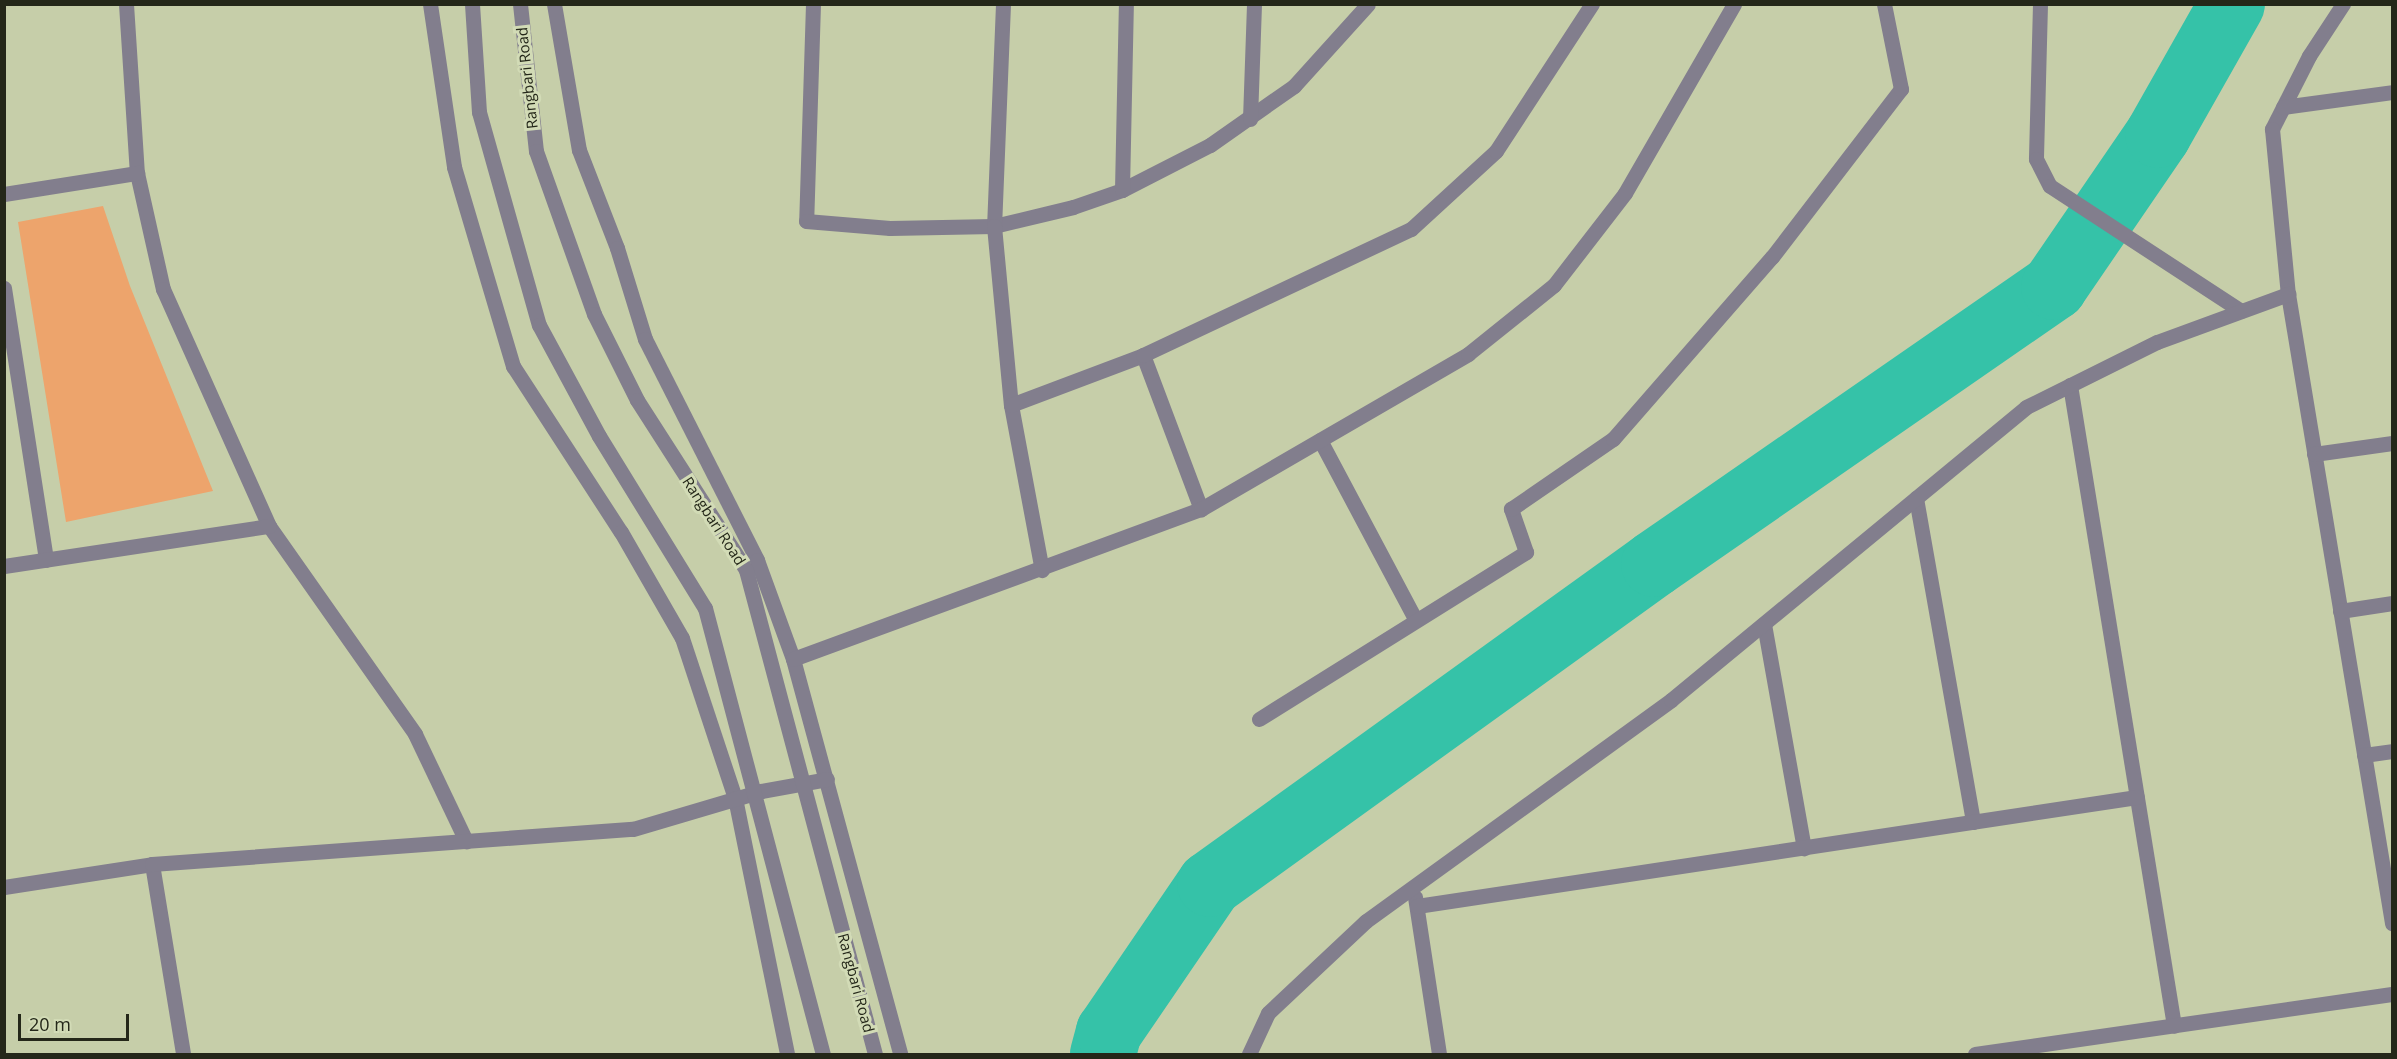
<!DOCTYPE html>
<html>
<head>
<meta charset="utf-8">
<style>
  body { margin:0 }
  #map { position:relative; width:2397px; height:1059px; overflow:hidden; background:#c6cea9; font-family:"Open Sans",sans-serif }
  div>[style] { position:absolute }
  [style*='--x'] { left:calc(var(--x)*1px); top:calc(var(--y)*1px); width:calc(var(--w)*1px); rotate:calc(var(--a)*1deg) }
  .green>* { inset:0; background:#eda46c }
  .river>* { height:66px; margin:-33px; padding:0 33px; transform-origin:33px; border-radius:33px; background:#35c2a8 }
  .minor>* { height:15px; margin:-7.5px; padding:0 7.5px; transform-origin:7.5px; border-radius:7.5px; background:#827e8d }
  .minor-bridge>* { height:15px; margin:-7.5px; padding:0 7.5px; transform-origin:7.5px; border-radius:7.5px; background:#827e8d }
  span { translate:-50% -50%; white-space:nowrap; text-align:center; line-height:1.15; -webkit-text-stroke:6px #d2dbb6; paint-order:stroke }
  .street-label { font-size:15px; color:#242719 }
  .frame { position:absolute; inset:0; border:6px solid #242719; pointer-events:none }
  .scale { position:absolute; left:18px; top:1014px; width:111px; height:27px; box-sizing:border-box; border:3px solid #242719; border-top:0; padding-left:8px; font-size:18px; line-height:21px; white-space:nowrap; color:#242719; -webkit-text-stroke:4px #d2dbb6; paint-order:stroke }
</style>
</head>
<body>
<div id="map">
  <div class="green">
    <div style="clip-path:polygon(103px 206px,130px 286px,213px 491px,66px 522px,18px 222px)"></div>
  </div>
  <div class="river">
    <div style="--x:1103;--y:1054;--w:23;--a:-75"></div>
    <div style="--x:1109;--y:1032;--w:179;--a:-55.7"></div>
    <div style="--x:1210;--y:884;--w:547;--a:-35.78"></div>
    <div style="--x:1654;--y:564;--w:487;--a:-34.7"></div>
    <div style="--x:2054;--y:287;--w:184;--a:-55.6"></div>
    <div style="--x:2158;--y:135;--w:150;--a:-60.5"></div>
  </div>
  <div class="minor">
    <div style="--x:126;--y:4;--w:169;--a:86.3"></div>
    <div style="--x:137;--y:173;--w:119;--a:77.4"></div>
    <div style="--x:163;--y:289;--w:260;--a:65.9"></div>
    <div style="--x:269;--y:526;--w:254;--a:54.9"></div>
    <div style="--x:415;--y:734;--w:119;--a:64.5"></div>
    <div style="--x:430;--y:4;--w:165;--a:81.6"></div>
    <div style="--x:454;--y:167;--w:208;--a:73.5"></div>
    <div style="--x:513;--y:366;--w:198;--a:57"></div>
    <div style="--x:621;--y:532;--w:122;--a:60.1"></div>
    <div style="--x:682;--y:638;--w:169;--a:71.7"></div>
    <div style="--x:735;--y:798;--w:261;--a:78.5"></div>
    <div style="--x:554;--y:4;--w:148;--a:80.3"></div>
    <div style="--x:579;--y:150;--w:105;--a:68.8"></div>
    <div style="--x:617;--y:248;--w:95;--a:72.9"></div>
    <div style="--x:645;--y:339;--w:248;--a:63.1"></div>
    <div style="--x:757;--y:560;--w:105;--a:70"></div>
    <div style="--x:793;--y:659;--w:409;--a:74.8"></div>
    <div style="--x:813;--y:4;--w:217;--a:91.8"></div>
    <div style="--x:806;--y:221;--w:84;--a:4.8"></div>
    <div style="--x:890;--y:228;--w:104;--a:-1.1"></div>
    <div style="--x:994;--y:226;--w:81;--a:-13.5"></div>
    <div style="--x:1073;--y:207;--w:52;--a:-19.1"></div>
    <div style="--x:1122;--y:190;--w:99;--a:-27.1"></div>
    <div style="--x:1210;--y:145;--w:103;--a:-35.1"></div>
    <div style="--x:1294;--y:86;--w:110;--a:-47.9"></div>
    <div style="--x:1003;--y:4;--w:222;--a:92.3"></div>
    <div style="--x:994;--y:226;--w:180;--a:84.6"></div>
    <div style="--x:1011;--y:405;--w:168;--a:79.4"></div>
    <div style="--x:2040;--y:4;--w:155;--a:91.5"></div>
    <div style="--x:2036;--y:159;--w:30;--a:63"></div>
    <div style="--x:2050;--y:186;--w:228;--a:33.2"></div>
    <div style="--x:2343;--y:4;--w:62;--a:123.2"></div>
    <div style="--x:2309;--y:56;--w:82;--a:116.9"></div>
    <div style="--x:2272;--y:129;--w:166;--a:84.5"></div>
    <div style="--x:2288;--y:294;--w:638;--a:80.61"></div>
    <div style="--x:2283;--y:107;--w:110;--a:-7.8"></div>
    <div style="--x:1250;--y:119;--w:115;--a:-88"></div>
    <div style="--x:1122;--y:190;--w:186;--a:-88.8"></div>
    <div style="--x:4;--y:194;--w:135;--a:-9"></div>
    <div style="--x:4;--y:288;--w:275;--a:81.2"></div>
    <div style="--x:1143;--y:355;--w:165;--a:69.4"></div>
    <div style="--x:2070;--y:385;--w:649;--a:80.78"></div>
    <div style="--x:1011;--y:405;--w:141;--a:-20.7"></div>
    <div style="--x:1143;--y:355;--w:296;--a:-25.2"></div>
    <div style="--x:1411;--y:229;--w:115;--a:-42.5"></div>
    <div style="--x:1496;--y:151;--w:176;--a:-56.9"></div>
    <div style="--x:1320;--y:440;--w:203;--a:62"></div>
    <div style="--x:2314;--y:454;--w:79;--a:-8"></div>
    <div style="--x:1916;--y:498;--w:329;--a:80"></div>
    <div style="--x:4;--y:566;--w:268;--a:-8.6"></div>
    <div style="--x:2340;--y:611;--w:53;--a:-8.7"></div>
    <div style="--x:1764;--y:624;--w:228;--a:79.9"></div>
    <div style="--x:793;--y:659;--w:435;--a:-20.2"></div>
    <div style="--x:1201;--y:509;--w:309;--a:-30.1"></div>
    <div style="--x:1468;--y:354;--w:110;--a:-38.7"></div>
    <div style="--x:1554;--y:285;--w:116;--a:-52.3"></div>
    <div style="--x:1625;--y:193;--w:218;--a:-60"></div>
    <div style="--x:1259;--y:719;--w:315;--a:-32"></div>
    <div style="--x:1526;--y:552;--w:46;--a:-109.2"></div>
    <div style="--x:1511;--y:509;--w:124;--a:-34.5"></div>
    <div style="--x:1613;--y:439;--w:242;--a:-48.9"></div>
    <div style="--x:1772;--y:257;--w:212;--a:-52.5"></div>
    <div style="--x:1901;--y:89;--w:87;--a:-101.3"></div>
    <div style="--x:2364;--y:755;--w:28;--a:-8"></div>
    <div style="--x:152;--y:864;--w:193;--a:80.7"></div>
    <div style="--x:4;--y:887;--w:150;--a:-8.8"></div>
    <div style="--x:152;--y:864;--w:482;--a:-4.2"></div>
    <div style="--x:633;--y:829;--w:134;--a:-16.5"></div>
    <div style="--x:761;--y:791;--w:67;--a:-10.3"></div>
    <div style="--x:1415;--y:897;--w:159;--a:81.3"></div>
    <div style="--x:1417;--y:906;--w:728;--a:-8.61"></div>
    <div style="--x:1249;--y:1054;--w:45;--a:-65.1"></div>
    <div style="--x:1268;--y:1013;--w:134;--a:-43.2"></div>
    <div style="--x:1366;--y:921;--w:377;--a:-35.9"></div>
    <div style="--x:1671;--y:700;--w:460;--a:-39.5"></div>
    <div style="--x:2026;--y:407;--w:146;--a:-26.4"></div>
    <div style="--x:2157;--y:342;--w:140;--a:-20.1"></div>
    <div style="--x:1975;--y:1054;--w:421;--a:-8.2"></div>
  </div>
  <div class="minor-bridge">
    <div style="--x:472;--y:4;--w:108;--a:86.3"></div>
    <div style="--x:479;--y:112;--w:221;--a:74.3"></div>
    <div style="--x:539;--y:325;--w:126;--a:61.6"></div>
    <div style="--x:599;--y:436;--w:202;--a:58.4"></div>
    <div style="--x:705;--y:608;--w:461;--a:75.2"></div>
    <div style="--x:520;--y:4;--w:148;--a:83.8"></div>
    <div style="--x:536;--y:151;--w:173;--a:70.4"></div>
    <div style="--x:594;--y:314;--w:96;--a:63.4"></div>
    <div style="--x:637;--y:400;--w:202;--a:57.3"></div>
    <div style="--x:746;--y:570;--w:501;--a:75.08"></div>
  </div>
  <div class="street-label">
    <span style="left:527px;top:78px;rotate:-96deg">Rangbari Road</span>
    <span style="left:714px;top:521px;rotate:57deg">Rangbari Road</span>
    <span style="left:856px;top:983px;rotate:75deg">Rangbari Road</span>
  </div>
  <div class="frame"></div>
  <div class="scale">20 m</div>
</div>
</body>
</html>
